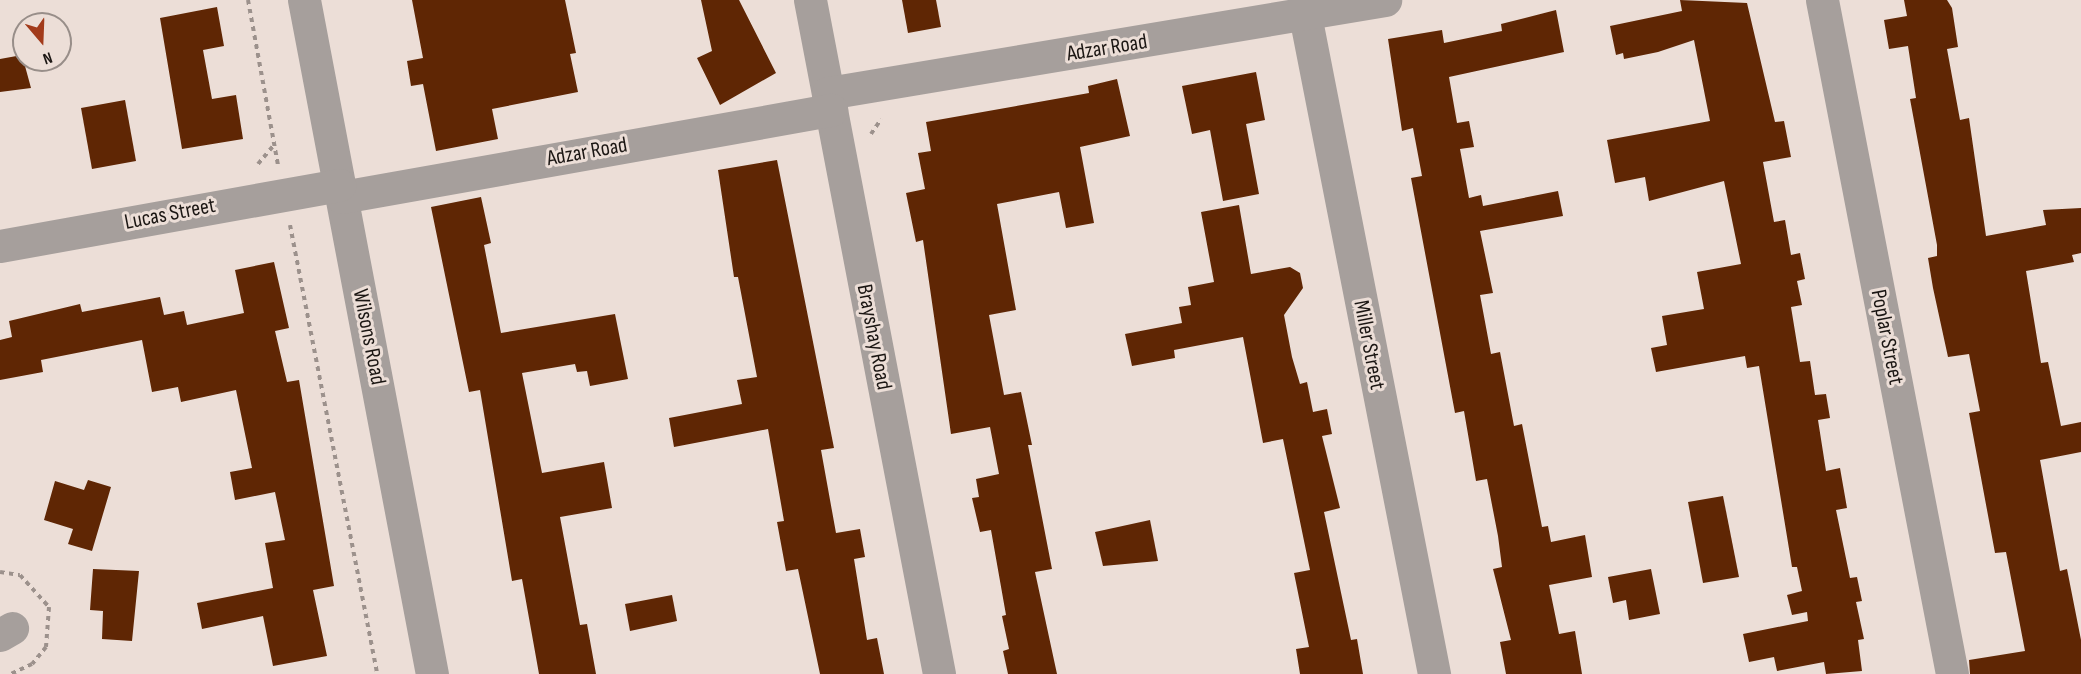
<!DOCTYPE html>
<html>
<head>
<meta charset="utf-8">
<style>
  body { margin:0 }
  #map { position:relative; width:2081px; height:674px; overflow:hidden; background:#ecded7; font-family:"Sofia Sans Condensed",sans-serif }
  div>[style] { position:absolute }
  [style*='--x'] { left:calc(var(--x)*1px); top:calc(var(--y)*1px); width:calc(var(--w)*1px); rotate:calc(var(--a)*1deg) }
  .building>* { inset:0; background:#5f2604 }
  .path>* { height:4px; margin-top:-2px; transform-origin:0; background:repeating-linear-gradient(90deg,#9c918c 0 4.5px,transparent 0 9px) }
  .minor>* { height:33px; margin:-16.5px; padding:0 16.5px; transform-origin:16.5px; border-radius:16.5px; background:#a69f9c }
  span { translate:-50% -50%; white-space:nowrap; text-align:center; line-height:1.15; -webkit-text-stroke:6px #ecded7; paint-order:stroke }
  .street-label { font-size:22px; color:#1b1613 }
  .north { position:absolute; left:12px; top:12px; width:60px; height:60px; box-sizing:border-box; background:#ecded7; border:2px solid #988e89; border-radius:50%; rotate:161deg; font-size:16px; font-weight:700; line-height:24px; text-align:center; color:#1b1613 }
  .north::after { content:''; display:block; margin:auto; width:21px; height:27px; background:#a23b1b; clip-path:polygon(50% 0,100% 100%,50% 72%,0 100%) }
</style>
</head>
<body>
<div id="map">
  <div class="building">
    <div style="clip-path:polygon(412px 0,565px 0,576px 53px,570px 54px,578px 92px,492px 109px,498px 139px,436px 151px,423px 84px,411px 86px,407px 61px,423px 58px)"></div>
    <div style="clip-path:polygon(701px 0,739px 0,776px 73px,720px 105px,697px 58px,712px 51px)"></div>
    <div style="clip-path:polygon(902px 0,936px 0,941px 27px,908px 33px)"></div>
    <div style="clip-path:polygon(1680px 0,1747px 3px,1775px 122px,1784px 121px,1791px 157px,1763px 162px,1774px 222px,1785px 220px,1791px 255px,1800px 253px,1805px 279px,1797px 281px,1802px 305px,1791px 307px,1800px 362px,1810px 361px,1815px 395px,1826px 394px,1830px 418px,1818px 420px,1826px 471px,1840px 468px,1847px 508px,1836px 510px,1850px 578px,1857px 577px,1862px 601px,1856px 602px,1864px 639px,1858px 640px,1862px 671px,1826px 674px,1824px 662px,1777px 671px,1774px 657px,1749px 662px,1743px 634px,1808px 621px,1807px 612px,1792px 615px,1787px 595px,1802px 591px,1797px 567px,1792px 567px,1759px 366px,1747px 368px,1745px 356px,1656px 372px,1651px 348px,1667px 345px,1662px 316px,1704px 309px,1697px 272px,1741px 264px,1724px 181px,1649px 201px,1645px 177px,1615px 183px,1607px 140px,1710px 121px,1694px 40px,1658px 52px,1624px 59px,1623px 53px,1616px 55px,1610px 26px,1682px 11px)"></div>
    <div style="clip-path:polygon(1904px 0,1947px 0,1952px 8px,1958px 47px,1947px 49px,1960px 120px,1969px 118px,1986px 236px,2046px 225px,2043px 210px,2081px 208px,2081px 253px,2072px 255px,2074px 262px,2026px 271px,2041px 363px,2048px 362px,2061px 426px,2081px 422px,2081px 452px,2040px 460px,2060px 571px,2067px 569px,2081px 640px,2081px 674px,1970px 674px,1969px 660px,2025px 651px,2006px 552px,1995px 553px,1969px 413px,1980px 411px,1969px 354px,1948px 357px,1933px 288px,1928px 258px,1937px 256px,1937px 245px,1910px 99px,1916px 98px,1908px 46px,1889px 49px,1884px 20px,1907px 16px)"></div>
    <div style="clip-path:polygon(217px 7px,224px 46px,203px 50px,212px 99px,236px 95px,243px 139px,182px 149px,160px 18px)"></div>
    <div style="clip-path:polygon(1556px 10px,1564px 52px,1449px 77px,1457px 123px,1469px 121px,1474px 147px,1460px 149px,1469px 198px,1481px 195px,1483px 206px,1558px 191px,1563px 216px,1480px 231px,1493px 293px,1480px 295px,1491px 354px,1500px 352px,1514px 426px,1522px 424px,1542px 527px,1548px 526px,1551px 542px,1585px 535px,1592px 577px,1549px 585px,1559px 634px,1575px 631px,1582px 674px,1506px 674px,1500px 642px,1511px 640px,1493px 569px,1502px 567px,1498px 536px,1487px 479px,1476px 481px,1464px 411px,1455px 413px,1411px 178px,1422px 176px,1413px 128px,1402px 131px,1388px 39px,1442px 30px,1444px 43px,1502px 31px,1501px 24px)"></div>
    <div style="clip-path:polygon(22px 55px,31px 88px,0 92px,0 59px)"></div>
    <div style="clip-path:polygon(1256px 72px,1265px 120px,1246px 124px,1259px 194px,1223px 201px,1210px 130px,1192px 134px,1182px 86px)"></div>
    <div style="clip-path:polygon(1117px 79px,1130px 136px,1080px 147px,1094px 223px,1066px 228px,1059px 192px,997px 204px,1016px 310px,989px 315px,1004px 395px,1021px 392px,1032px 445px,1028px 445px,1052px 569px,1035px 572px,1057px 674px,1008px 674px,1003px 651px,1009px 649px,1002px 616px,1006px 615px,991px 530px,980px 532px,972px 498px,979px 497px,976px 479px,999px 474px,990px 427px,951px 434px,923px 240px,916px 242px,906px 193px,925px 189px,918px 153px,931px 151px,926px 122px,1089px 93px,1088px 86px)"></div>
    <div style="clip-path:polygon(125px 100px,136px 161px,92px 169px,81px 108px)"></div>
    <div style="clip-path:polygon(777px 160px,834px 448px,821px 450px,836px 533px,860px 529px,865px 557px,854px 559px,867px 640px,877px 638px,884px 674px,820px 674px,798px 569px,786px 571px,777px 522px,784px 521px,768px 429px,674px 447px,669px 418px,742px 404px,737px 380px,757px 377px,738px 277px,734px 277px,718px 170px)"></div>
    <div style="clip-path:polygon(481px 197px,491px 243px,484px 245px,501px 333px,615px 314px,628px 379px,590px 386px,587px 371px,577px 372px,575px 364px,522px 373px,542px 473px,604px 462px,612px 508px,560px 517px,580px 625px,587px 624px,596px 674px,539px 674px,522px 579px,512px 581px,480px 390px,469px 392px,431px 207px)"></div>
    <div style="clip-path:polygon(1239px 205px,1251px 274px,1290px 267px,1300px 273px,1303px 288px,1284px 315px,1292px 357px,1300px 384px,1307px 382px,1313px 412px,1327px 409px,1332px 434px,1322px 436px,1340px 508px,1324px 512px,1351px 640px,1357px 639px,1363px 674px,1300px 674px,1296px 649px,1309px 647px,1294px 573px,1310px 570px,1283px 439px,1263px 443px,1243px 337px,1174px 350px,1175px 358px,1132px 366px,1125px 334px,1182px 323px,1179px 307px,1191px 305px,1188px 287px,1214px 282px,1201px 212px)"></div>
    <div style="clip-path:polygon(274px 262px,289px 328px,275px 331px,287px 382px,299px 380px,334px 586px,313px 590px,327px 656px,273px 666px,263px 616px,202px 629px,197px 603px,273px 588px,265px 543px,285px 540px,275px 492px,235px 500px,230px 472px,252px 468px,236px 390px,181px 402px,178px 387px,152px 392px,142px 340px,41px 360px,43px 372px,0 380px,0 340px,12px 337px,9px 321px,80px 304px,82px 312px,160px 297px,164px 315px,184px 311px,187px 325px,244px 313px,235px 270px)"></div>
    <div style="clip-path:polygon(88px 480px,111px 487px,92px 551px,68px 544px,73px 529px,44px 520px,55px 481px,84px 490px)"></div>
    <div style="clip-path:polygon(1723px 496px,1739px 577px,1703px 583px,1688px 502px)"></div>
    <div style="clip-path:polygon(1150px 520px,1158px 561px,1103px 566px,1095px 532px)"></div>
    <div style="clip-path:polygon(93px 569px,139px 571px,132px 641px,102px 639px,103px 611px,90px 610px)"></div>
    <div style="clip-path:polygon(1651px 569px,1660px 614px,1629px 620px,1626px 600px,1613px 603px,1608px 577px)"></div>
    <div style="clip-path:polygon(672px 595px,677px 621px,630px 631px,625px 604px)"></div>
  </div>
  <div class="path">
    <div style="--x:248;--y:0;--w:168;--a:79.7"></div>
    <div style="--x:871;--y:134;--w:18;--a:-56"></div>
    <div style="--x:258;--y:164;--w:25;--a:-50"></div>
    <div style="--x:290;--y:225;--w:457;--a:79"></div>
    <div style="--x:0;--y:572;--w:20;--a:9"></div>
    <div style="--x:20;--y:575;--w:43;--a:47.8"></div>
    <div style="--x:49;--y:607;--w:40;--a:94.3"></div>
    <div style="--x:46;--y:647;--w:22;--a:129"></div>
    <div style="--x:32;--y:664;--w:23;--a:155"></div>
  </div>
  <div class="minor">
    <div style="--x:304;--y:0;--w:686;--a:79.25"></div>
    <div style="--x:810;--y:0;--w:686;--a:79.16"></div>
    <div style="--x:1822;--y:0;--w:686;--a:79.08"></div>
    <div style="--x:1305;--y:15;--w:672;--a:78.92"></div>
    <div style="--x:828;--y:93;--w:565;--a:-9.48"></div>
    <div style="--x:342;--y:197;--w:497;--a:-10.1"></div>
    <div style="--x:0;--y:246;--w:345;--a:-10.2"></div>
    <div style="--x:0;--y:635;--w:14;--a:-30"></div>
  </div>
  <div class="street-label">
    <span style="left:1107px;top:48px;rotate:-9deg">Adzar Road</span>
    <span style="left:587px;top:152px;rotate:-10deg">Adzar Road</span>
    <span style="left:170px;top:214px;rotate:-11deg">Lucas Street</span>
    <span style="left:369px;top:337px;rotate:79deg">Wilsons Road</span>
    <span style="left:874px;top:337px;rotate:79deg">Brayshay Road</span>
    <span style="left:1887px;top:337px;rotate:79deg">Poplar Street</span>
    <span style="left:1369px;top:345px;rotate:79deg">Miller Street</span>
  </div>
  <div class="north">N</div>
</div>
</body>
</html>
